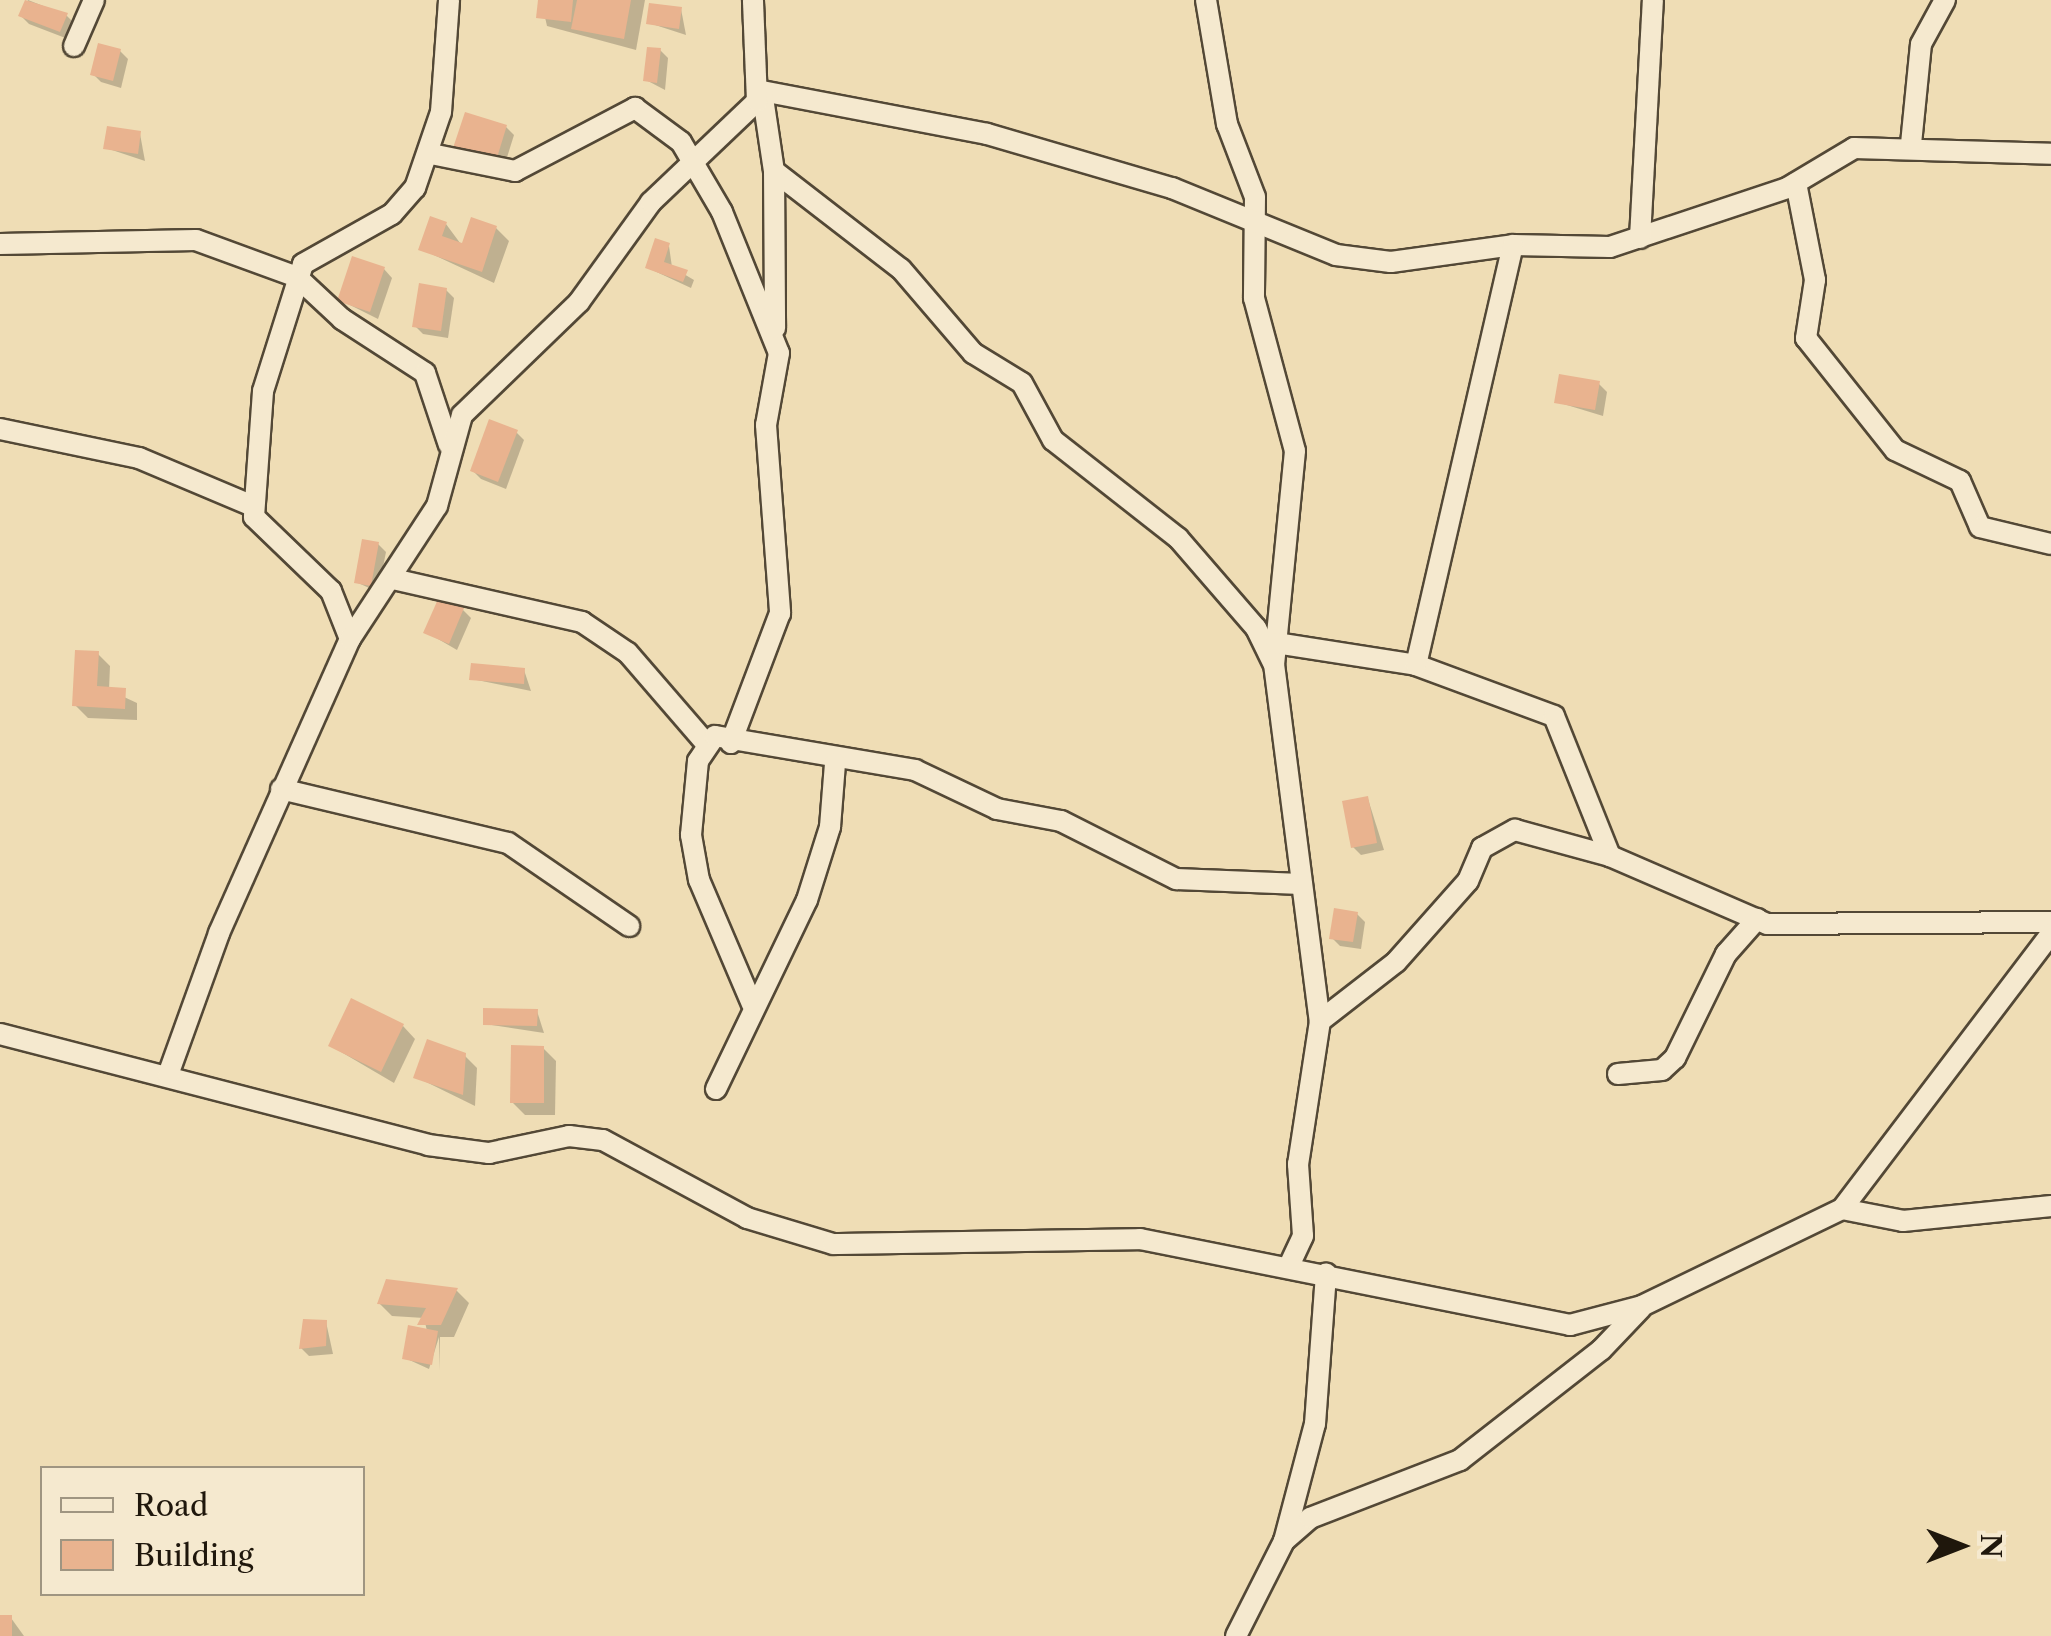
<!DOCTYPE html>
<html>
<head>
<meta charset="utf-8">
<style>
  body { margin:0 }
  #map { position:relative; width:2051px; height:1636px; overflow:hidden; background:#efddb5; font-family:"Libre Caslon Text",serif }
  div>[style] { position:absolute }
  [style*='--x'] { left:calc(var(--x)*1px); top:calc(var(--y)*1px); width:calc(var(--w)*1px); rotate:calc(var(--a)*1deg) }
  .shadow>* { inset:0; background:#0003 }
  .building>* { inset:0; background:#e9b38f }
  .roads { filter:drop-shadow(2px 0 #534836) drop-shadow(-2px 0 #534836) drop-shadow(0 2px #534836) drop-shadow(0 -2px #534836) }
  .street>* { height:20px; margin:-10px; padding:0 10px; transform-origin:10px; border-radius:10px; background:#f5e9cf }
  span { translate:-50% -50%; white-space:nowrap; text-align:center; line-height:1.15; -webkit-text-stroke:8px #f5e9cf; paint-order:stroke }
  .legend { position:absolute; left:40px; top:1466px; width:325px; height:130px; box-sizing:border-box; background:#f5e9cf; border:2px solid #9f9581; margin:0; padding:12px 18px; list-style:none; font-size:30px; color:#1f170c }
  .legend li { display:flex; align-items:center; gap:20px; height:50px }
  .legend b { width:50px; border:2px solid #9f9581 }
  .north { position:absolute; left:1911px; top:1496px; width:100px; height:100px; -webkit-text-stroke:8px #f5e9cf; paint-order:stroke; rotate:90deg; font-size:28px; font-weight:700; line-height:40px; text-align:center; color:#1f170c }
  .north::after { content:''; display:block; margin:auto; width:35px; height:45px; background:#1f170c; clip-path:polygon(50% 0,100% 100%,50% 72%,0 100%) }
</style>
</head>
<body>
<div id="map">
  <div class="shadow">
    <div style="clip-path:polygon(28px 0,66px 15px,74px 23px,68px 39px,29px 24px,21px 16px)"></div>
    <div style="clip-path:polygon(541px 0,645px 0,636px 50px,547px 26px)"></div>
    <div style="clip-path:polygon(681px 9px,686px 35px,649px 23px)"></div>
    <div style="clip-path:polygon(660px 50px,668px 58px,665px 90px,646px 80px)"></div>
    <div style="clip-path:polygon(120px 51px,128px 59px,121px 88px,101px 82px,93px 74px)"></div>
    <div style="clip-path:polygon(506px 127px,514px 135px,504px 167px,464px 155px)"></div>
    <div style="clip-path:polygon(140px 134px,145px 161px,106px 148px)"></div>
    <div style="clip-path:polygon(446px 224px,463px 247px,496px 228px,509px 241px,494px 283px,421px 249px)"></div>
    <div style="clip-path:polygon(669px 246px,672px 267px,694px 280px,691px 288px,648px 268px)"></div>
    <div style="clip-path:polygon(384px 269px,392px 278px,378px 319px,340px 300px)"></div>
    <div style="clip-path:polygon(446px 290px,454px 298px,448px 338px,423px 334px,415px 326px)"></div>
    <div style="clip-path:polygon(1599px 384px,1607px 392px,1603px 416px,1557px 402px)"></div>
    <div style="clip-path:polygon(516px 432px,524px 440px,506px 489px,481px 479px,473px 471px)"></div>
    <div style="clip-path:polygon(378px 544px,386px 552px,378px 592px,356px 582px)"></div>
    <div style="clip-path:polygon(463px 610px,471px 618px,457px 650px,426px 632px)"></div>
    <div style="clip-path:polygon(98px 654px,110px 666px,109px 690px,137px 703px,137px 720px,88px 718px,75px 705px)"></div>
    <div style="clip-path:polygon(524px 670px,531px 691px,472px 679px)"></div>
    <div style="clip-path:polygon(1368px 799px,1384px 850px,1361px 855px,1353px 847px)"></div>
    <div style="clip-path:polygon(1357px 914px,1365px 922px,1361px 949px,1340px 946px,1332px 938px)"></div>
    <div style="clip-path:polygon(537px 1011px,544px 1033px,485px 1024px)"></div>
    <div style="clip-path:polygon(403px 1026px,415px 1039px,394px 1083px,331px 1046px)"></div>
    <div style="clip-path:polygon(543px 1048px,556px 1061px,555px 1115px,525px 1115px,512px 1102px)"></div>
    <div style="clip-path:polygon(464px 1055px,477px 1068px,475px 1106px,416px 1077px)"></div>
    <div style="clip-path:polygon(388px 1281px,457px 1291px,469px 1303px,454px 1337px,440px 1337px,439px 1371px,439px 1337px,429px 1369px,405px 1358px,427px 1331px,424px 1318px,392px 1316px,379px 1303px)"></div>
    <div style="clip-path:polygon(326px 1322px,333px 1354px,309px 1356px,301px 1348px)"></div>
    <div style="clip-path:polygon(0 1618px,11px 1618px,24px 1636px,0 1636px)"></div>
  </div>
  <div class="building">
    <div style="clip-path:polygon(25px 0,68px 13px,60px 32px,18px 16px)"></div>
    <div style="clip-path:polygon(538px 0,573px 0,571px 22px,536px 18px)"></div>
    <div style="clip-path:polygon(577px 0,631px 0,624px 39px,571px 29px)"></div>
    <div style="clip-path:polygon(649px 3px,682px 7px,679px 29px,646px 24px)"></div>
    <div style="clip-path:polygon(98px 43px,121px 49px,113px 81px,90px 75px)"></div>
    <div style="clip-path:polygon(647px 47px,661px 48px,657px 83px,643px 81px)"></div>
    <div style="clip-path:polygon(465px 112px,507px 125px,496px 161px,453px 148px)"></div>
    <div style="clip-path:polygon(107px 126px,141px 131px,138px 154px,103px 149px)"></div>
    <div style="clip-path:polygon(430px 216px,447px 222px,442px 236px,462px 243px,471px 217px,497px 226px,482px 272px,418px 250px)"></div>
    <div style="clip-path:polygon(655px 238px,670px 243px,664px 262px,688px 270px,683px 282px,645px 268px)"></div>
    <div style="clip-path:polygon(352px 256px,385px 267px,370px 312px,337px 301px)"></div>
    <div style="clip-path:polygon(419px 283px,447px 288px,441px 331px,412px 327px)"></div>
    <div style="clip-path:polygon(1559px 374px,1600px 381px,1595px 410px,1554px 403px)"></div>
    <div style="clip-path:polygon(489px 419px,518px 430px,498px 482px,470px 471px)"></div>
    <div style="clip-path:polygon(362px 539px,379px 542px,371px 586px,354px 583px)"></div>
    <div style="clip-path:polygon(439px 597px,464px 608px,449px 644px,423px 633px)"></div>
    <div style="clip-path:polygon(75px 650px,99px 651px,97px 686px,126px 688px,125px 709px,72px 706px)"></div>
    <div style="clip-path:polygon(471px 663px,525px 668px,524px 684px,469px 680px)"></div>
    <div style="clip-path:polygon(1368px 796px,1377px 843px,1351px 848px,1342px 801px)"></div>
    <div style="clip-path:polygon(1334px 908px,1358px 912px,1353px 942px,1329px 939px)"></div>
    <div style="clip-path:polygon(351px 998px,404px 1024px,381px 1072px,328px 1046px)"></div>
    <div style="clip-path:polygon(483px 1008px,538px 1009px,537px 1026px,483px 1025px)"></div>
    <div style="clip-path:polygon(427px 1039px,466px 1053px,463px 1095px,413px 1078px)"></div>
    <div style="clip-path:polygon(511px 1045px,544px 1046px,544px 1103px,510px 1103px)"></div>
    <div style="clip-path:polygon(386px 1279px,458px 1288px,441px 1325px,417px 1325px,426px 1308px,377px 1304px)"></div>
    <div style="clip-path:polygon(303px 1319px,327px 1320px,326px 1346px,299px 1349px)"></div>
    <div style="clip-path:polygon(408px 1325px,438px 1331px,432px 1365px,402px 1359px)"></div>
    <div style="clip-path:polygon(0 1615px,12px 1615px,12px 1636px,0 1636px)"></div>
  </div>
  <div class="roads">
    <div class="street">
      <div style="--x:1206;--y:0;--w:126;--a:80.4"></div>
      <div style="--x:1227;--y:124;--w:78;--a:69"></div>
      <div style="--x:1255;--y:197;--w:101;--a:90.6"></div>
      <div style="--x:1254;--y:298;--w:158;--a:75"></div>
      <div style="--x:1295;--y:451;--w:214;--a:95.6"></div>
      <div style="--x:1274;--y:664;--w:360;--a:82.7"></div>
      <div style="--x:1320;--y:1021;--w:145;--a:98.7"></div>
      <div style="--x:1298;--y:1164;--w:72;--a:86"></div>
      <div style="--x:1303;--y:1236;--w:31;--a:115"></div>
      <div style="--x:74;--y:46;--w:50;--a:-66.5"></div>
      <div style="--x:762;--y:91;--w:229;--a:10.8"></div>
      <div style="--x:987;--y:134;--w:193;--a:16.3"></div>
      <div style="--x:1172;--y:188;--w:177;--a:22.2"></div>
      <div style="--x:1336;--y:255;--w:55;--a:7.3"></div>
      <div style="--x:1391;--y:262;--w:123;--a:-7.9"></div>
      <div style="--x:1513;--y:245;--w:97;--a:1.2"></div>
      <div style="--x:1610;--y:247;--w:187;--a:-18.4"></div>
      <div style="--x:1787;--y:188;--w:78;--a:-30.8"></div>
      <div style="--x:1854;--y:148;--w:197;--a:1.7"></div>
      <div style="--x:762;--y:91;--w:81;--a:81.5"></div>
      <div style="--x:774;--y:171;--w:160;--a:37.7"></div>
      <div style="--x:901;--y:269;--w:111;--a:49.4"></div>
      <div style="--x:973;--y:353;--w:57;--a:31.5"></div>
      <div style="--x:1022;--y:383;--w:65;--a:61.5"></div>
      <div style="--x:1053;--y:440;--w:159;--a:38.1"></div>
      <div style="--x:1178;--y:538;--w:119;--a:49.1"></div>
      <div style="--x:1256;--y:628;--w:39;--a:64"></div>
      <div style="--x:1911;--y:144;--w:100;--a:-84.3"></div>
      <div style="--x:1921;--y:44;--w:50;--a:-61.4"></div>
      <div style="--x:431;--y:154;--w:86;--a:11.4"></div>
      <div style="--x:515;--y:171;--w:136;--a:-27.7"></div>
      <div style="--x:635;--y:108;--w:57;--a:36.5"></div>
      <div style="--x:681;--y:142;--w:81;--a:59.6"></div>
      <div style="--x:722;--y:212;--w:152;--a:68"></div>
      <div style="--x:779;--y:353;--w:73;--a:100.2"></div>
      <div style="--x:766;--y:425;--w:189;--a:85.7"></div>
      <div style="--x:780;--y:613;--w:139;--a:110.7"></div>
      <div style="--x:774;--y:171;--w:157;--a:89.6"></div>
      <div style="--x:1796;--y:183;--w:99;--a:78.9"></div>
      <div style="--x:1815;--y:280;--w:59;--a:98.8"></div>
      <div style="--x:1806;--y:338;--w:143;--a:51.5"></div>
      <div style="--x:1895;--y:450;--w:72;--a:25.5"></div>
      <div style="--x:1960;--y:481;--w:50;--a:66.5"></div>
      <div style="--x:1980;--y:527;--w:73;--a:13.5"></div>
      <div style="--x:1640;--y:238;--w:238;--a:-86.9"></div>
      <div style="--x:0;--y:244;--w:196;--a:-1.2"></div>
      <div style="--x:196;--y:240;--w:108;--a:20.1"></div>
      <div style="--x:297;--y:277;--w:62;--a:43"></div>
      <div style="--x:342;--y:319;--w:99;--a:33"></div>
      <div style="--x:425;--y:373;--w:76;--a:71.6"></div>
      <div style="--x:0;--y:429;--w:142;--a:11.8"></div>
      <div style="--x:139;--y:458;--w:121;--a:22.9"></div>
      <div style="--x:393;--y:579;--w:194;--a:12.8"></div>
      <div style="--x:582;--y:622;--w:55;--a:34"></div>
      <div style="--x:628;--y:653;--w:116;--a:49.2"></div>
      <div style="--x:350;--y:639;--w:52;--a:-111.6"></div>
      <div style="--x:331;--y:591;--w:107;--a:-136.1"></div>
      <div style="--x:254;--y:517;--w:126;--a:-85.9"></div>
      <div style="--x:263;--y:391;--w:133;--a:-72.5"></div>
      <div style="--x:303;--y:264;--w:102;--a:-29.3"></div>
      <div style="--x:392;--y:214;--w:35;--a:-49"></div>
      <div style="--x:415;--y:188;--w:80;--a:-71.1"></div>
      <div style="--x:441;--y:112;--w:112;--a:-85.9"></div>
      <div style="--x:1276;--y:643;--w:142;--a:8.9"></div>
      <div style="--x:1416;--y:665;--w:147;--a:20.3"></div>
      <div style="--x:1554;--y:716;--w:151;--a:68.2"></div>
      <div style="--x:1416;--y:665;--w:431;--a:-77"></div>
      <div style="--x:281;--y:789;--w:233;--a:13.4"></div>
      <div style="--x:508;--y:843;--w:147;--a:34.4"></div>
      <div style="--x:752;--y:1004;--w:135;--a:-113.1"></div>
      <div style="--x:699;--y:880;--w:46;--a:-100.1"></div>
      <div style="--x:691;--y:835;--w:74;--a:-84.6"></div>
      <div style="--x:698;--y:761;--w:30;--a:-56"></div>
      <div style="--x:715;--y:736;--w:203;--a:9.6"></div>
      <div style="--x:915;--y:770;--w:91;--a:25.4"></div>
      <div style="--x:997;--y:809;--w:65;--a:10.6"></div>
      <div style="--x:1061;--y:821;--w:129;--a:26.8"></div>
      <div style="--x:1176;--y:879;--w:125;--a:2.3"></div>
      <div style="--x:1320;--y:1021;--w:96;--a:-37.8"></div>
      <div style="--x:1396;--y:962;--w:108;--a:-48.4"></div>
      <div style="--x:1468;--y:881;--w:36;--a:-67"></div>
      <div style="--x:1482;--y:848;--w:38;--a:-29"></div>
      <div style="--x:1515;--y:830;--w:98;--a:15.3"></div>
      <div style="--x:1610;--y:856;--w:171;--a:23.4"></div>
      <div style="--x:1767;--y:924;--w:284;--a:-0.4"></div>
      <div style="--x:0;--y:1034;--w:442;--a:14.5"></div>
      <div style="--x:428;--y:1145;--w:62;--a:7.5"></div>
      <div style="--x:489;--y:1153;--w:82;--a:-12"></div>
      <div style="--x:569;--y:1136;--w:34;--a:7"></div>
      <div style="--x:603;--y:1140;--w:164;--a:28.4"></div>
      <div style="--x:747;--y:1218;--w:90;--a:16.8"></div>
      <div style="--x:833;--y:1244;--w:307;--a:-0.9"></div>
      <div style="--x:1140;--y:1239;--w:439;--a:11.3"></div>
      <div style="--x:1570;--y:1325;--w:74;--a:-14.8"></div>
      <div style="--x:1642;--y:1306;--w:222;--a:-25.9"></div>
      <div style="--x:1842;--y:1209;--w:345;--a:-52.8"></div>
      <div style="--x:1618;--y:1074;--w:44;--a:-5.2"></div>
      <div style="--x:1662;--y:1070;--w:18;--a:-43"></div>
      <div style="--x:1675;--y:1058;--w:116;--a:-63.9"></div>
      <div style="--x:1726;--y:954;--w:47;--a:-48.5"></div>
      <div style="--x:168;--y:1075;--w:151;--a:-70.2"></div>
      <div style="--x:219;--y:933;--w:322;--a:-66"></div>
      <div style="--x:350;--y:639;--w:159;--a:-56.8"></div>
      <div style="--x:437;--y:506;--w:94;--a:-74.6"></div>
      <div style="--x:462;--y:415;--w:163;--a:-44"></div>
      <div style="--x:579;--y:302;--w:123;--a:-54.2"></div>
      <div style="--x:651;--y:202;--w:146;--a:-43.6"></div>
      <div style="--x:757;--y:101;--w:101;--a:-92.3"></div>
      <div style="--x:716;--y:1089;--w:210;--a:-64.3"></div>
      <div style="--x:807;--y:900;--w:77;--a:-72.5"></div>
      <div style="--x:830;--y:827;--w:64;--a:-85.5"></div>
      <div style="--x:1842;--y:1209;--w:62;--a:11.1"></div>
      <div style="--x:1903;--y:1221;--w:149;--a:-5.8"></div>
      <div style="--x:1284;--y:1541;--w:121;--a:-75.2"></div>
      <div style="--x:1315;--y:1424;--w:151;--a:-85.8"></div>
      <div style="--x:1236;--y:1636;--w:106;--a:-63.2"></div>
      <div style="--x:1284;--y:1541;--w:35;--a:-41"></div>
      <div style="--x:1310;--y:1518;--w:161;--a:-21.1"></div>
      <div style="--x:1460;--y:1460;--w:179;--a:-38"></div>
      <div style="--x:1601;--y:1350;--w:58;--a:-46.4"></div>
    </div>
  </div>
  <ul class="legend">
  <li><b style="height:12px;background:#f5e9cf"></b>Road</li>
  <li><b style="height:28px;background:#e9b38f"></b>Building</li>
  </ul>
  <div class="north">N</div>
</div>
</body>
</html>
